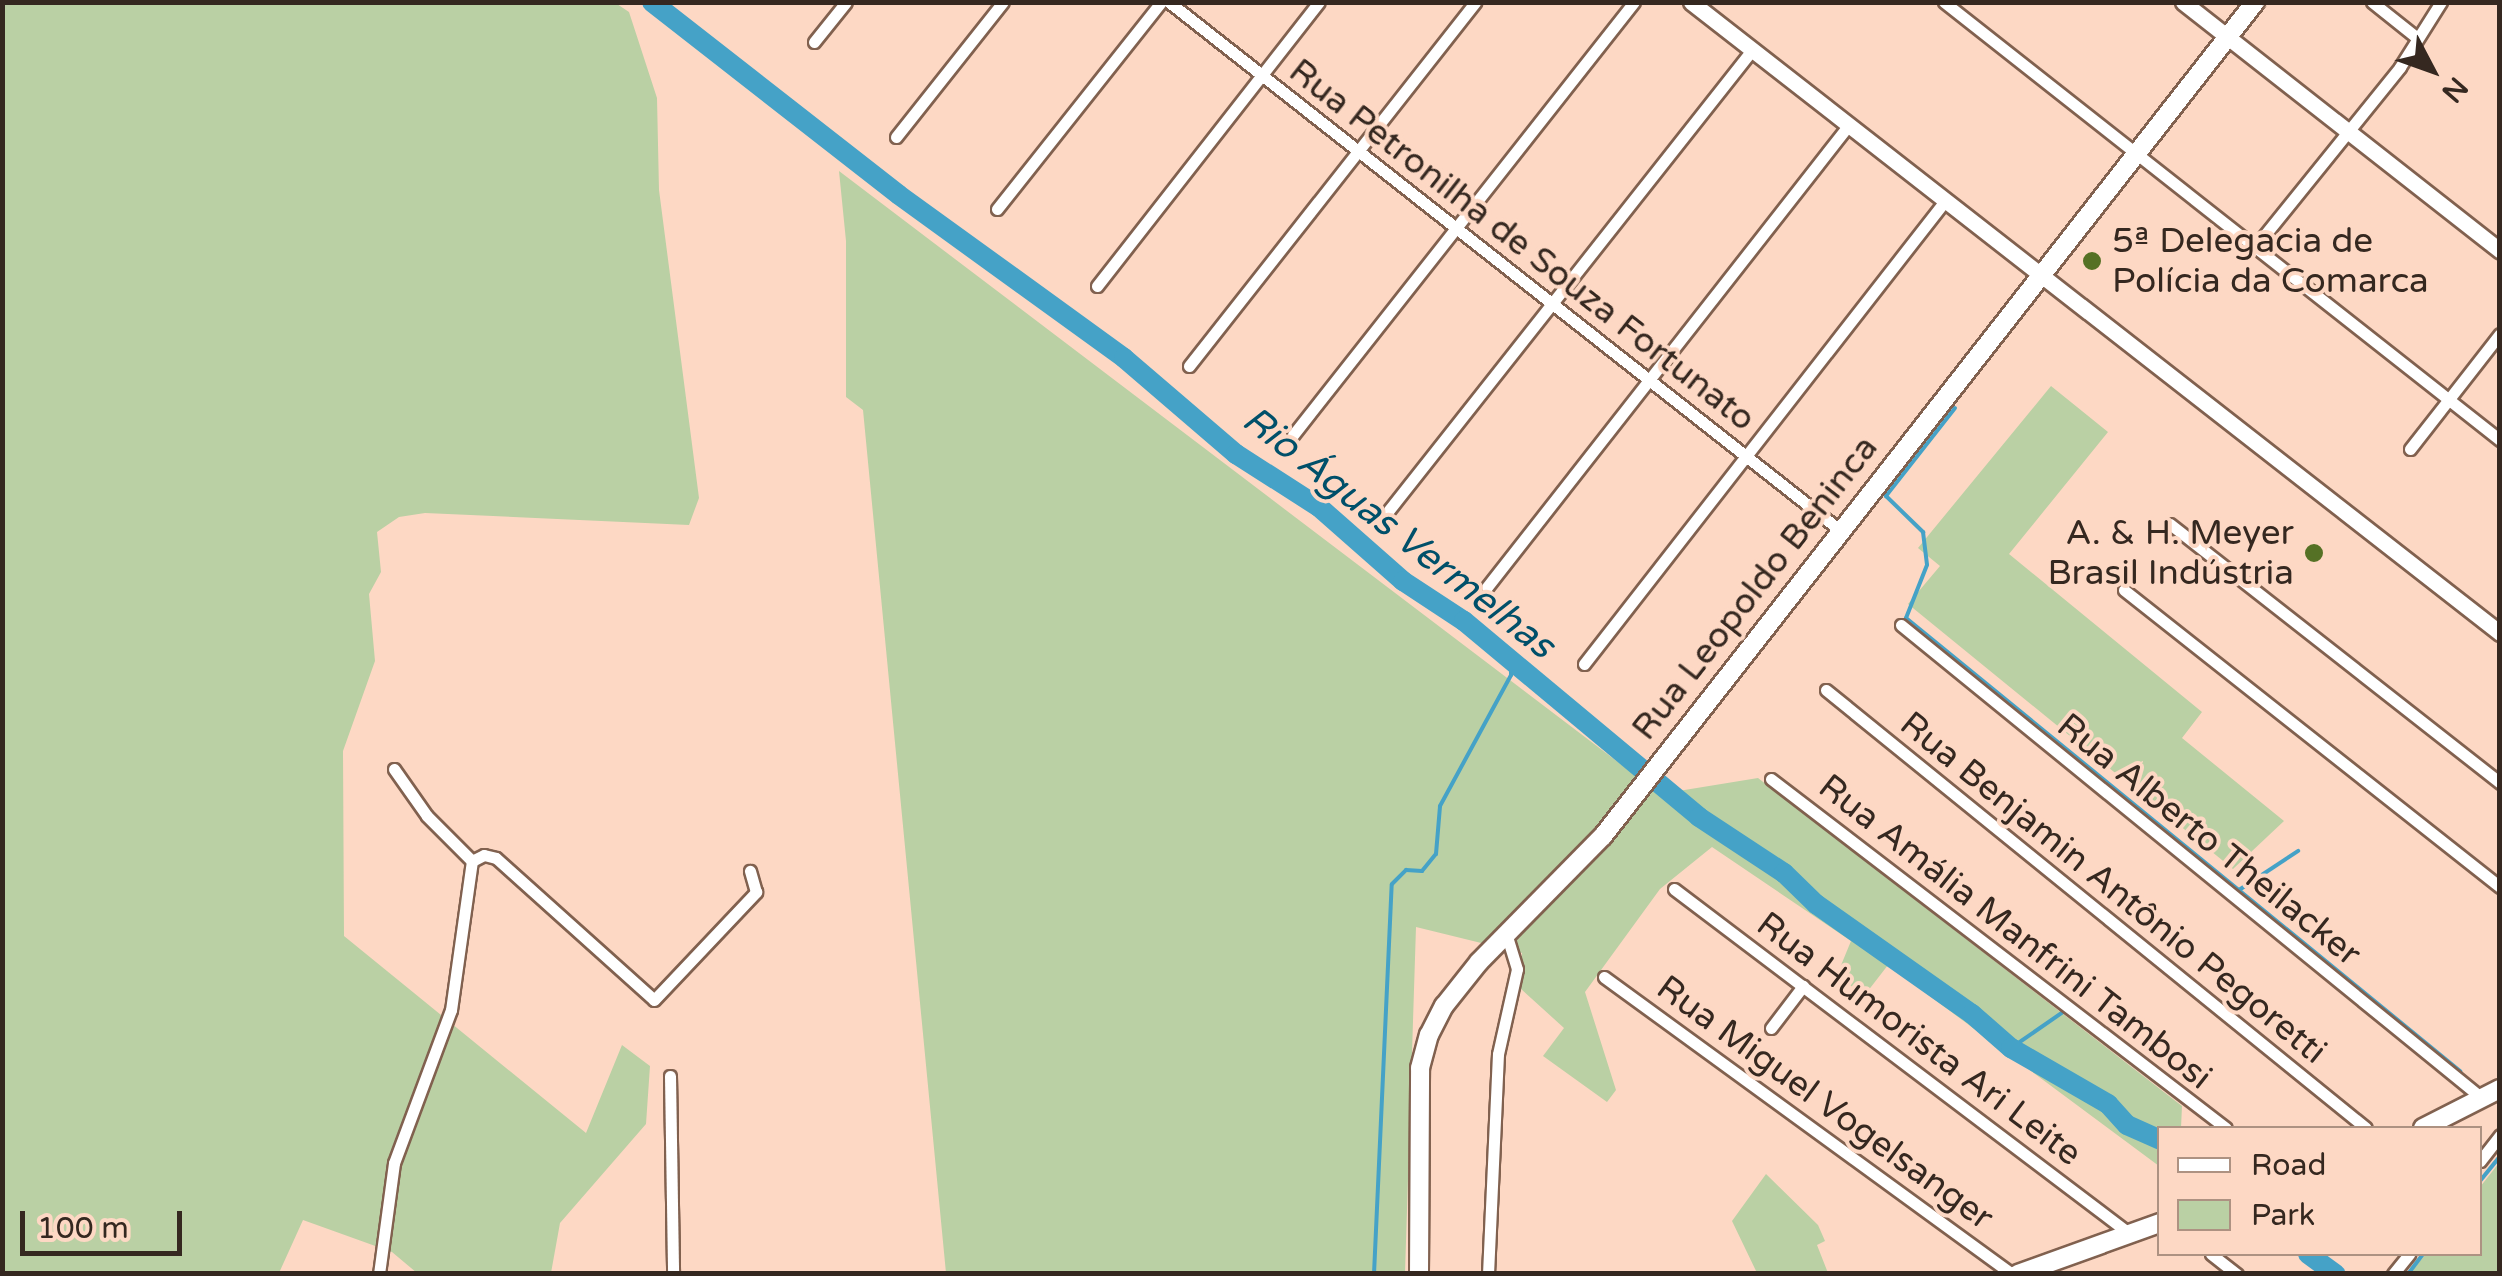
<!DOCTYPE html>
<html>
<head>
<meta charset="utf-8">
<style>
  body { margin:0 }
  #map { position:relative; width:2502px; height:1276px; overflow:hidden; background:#fdd8c4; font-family:"Varela Round",sans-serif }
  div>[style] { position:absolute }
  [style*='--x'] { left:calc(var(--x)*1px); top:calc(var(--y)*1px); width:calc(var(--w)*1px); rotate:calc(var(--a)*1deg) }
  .green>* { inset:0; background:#bad0a4 }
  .stream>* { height:4px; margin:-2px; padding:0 2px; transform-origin:2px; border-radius:2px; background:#45a2c7 }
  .river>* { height:20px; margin:-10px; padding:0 10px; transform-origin:10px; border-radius:10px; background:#45a2c7 }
  .roads { filter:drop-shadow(2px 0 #81614f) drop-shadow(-2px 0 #81614f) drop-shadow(0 2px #81614f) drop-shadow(0 -2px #81614f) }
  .street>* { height:11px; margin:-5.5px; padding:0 5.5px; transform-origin:5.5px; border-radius:5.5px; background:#fff }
  .secondary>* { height:15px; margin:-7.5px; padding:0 7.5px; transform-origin:7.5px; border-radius:7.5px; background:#fff }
  .primary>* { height:18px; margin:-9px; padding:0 9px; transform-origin:9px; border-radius:9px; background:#fff }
  .dots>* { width:28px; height:28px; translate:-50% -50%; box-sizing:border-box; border:5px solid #fdd8c4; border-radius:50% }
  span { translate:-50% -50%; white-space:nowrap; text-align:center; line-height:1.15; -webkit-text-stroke:8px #fdd8c4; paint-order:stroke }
  .poi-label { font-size:35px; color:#352820 }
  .left { translate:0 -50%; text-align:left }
  .right { translate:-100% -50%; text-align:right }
  .street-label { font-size:35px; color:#352820 }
  .water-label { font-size:38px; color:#00506a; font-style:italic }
  .frame { position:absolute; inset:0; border:5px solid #352820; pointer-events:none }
  .legend { position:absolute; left:2157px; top:1126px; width:325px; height:130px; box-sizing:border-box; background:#fdd8c4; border:2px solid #ad9282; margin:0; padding:12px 18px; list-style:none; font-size:30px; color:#352820 }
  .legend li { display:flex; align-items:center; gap:20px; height:50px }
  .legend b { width:50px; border:2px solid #ad9282 }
  .north { position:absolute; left:2382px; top:20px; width:100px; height:100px; -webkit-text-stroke:8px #fdd8c4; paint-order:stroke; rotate:131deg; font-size:28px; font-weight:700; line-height:40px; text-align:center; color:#352820 }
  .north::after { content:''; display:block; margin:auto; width:35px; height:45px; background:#352820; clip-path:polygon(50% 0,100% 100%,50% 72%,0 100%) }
  .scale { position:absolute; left:20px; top:1211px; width:162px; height:45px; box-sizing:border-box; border:5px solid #352820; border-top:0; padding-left:12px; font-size:30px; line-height:35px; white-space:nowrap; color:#352820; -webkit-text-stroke:8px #fdd8c4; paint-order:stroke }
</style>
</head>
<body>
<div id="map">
  <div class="green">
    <div style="clip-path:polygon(614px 2px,629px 12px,657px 98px,659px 190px,699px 498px,689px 525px,425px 513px,399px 517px,377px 532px,381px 572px,369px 594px,375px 661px,343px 751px,344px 936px,586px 1133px,622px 1045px,650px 1066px,646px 1124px,560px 1223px,551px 1273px,417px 1273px,392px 1252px,303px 1220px,279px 1273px,3px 1273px,2px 3px)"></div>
    <div style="clip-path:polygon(839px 171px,1660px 794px,1758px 778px,2182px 1106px,2181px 1128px,2160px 1128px,2159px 1166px,1888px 965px,1864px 996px,1837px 975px,1851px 941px,1712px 847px,1660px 889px,1585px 992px,1616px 1090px,1607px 1102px,1543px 1056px,1564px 1028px,1520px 988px,1522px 953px,1416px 927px,1405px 1273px,946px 1273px,863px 410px,846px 397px,846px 241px)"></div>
    <div style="clip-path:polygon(2051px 386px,2108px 432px,2009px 554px,2202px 712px,2182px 738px,2284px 821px,2233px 869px,1908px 604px,1940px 566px,1918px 548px)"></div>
    <div style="clip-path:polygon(2499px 1163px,2499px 1273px,2410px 1273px,2426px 1254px,2480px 1254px,2480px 1187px)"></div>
    <div style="clip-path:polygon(1766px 1174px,1818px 1225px,1825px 1241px,1817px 1245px,1828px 1273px,1757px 1273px,1732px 1221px)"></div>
  </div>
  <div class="stream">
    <div style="--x:1955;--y:408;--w:112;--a:128.1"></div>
    <div style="--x:1886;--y:496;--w:52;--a:44.2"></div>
    <div style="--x:1923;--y:532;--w:33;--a:83"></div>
    <div style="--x:1927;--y:565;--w:57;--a:111.6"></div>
    <div style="--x:1906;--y:618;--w:716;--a:39.27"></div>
    <div style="--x:2239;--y:890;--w:71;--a:-33.5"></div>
    <div style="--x:2011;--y:1048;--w:63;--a:-34.7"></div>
    <div style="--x:2480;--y:1181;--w:32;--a:-51"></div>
    <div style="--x:1374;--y:1274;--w:390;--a:-87.4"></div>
    <div style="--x:1392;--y:884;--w:20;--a:-45"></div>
    <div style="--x:1406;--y:870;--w:16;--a:4"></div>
    <div style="--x:1422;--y:871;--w:22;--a:-51"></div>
    <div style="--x:1436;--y:854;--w:48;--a:-85.2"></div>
    <div style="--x:1440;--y:806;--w:149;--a:-61.5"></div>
    <div style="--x:1511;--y:675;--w:13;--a:-90"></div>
    <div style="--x:2408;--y:1274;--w:25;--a:-53"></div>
  </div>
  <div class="river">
    <div style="--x:652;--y:2;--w:313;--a:38"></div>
    <div style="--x:899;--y:195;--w:278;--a:35.9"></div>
    <div style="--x:1124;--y:358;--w:148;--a:40.6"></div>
    <div style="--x:1236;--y:454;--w:98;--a:32.6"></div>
    <div style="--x:1319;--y:507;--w:112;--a:41.4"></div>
    <div style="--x:1403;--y:581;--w:73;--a:33.3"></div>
    <div style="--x:1464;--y:621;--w:306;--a:39.8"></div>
    <div style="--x:1699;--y:817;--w:102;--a:33.4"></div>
    <div style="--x:1784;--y:873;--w:45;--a:44.1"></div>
    <div style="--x:1816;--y:904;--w:191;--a:35.2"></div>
    <div style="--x:1972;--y:1014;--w:52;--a:41.1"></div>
    <div style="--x:2011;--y:1048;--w:112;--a:30"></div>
    <div style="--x:2108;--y:1104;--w:28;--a:48"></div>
    <div style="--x:2127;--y:1125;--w:36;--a:24"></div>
    <div style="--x:2308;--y:1254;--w:34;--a:36"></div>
  </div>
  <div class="roads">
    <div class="street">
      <div style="--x:1169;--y:2;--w:855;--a:38.21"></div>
      <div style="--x:1944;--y:2;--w:708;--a:38.23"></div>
      <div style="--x:2372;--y:2;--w:56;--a:38.5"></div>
      <div style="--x:814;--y:42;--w:51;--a:-51.3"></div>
      <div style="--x:896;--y:137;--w:172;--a:-51.6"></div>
      <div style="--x:997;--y:209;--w:264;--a:-51.6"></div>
      <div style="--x:2255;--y:247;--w:231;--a:-51.1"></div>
      <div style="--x:2400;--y:67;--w:77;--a:-57.8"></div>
      <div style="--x:1097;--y:286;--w:360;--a:-52"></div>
      <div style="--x:1189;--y:366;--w:463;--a:-51.8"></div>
      <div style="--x:1293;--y:435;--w:551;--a:-51.78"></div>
      <div style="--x:2410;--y:449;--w:146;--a:-52"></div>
      <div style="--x:1389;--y:510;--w:586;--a:-51.72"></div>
      <div style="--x:2170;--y:524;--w:420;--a:38.1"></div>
      <div style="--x:1487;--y:587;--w:586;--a:-51.94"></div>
      <div style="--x:2124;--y:590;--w:479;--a:38.3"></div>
      <div style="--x:1901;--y:625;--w:751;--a:39.16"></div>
      <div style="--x:1584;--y:664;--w:586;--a:-52.07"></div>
      <div style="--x:1826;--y:690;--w:695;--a:39.05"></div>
      <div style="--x:394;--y:769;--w:57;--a:54.9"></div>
      <div style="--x:427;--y:816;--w:64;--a:45"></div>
      <div style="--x:1771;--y:779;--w:573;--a:37.49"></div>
      <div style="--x:1674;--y:889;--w:572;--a:37.11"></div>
      <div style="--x:1604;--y:977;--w:505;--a:36.05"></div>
      <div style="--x:1771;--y:1028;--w:53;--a:-52.7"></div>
      <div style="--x:670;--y:1076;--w:198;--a:89.1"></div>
      <div style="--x:2480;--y:1161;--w:33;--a:-52"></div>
      <div style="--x:2211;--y:1254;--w:33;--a:38"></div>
      <div style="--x:379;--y:1274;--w:112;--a:-82.3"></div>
      <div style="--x:394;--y:1163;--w:163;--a:-69.6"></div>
      <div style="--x:451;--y:1010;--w:150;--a:-82"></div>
      <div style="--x:472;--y:861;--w:13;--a:-27"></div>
      <div style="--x:484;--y:855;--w:12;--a:14"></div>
      <div style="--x:496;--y:858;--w:212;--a:41.9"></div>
      <div style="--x:654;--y:1000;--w:149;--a:-46.6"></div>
      <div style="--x:756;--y:892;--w:22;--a:-106"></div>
      <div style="--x:1488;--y:1274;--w:220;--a:-87.4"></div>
      <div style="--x:1498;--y:1054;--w:87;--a:-77.4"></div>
      <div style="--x:1517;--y:969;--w:34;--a:-107"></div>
      <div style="--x:2393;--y:1274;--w:26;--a:-51"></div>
    </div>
    <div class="secondary">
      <div style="--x:1691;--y:2;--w:1026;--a:37.95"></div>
      <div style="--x:2183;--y:2;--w:403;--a:38.1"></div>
    </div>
    <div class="primary">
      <div style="--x:2423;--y:1128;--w:86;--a:-26.9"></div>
      <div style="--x:1419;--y:1274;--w:206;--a:-89.7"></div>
      <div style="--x:1420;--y:1068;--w:34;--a:-75"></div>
      <div style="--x:1429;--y:1035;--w:33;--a:-63"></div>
      <div style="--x:1444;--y:1006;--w:56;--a:-51.5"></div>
      <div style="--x:1479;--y:962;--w:177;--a:-45.5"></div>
      <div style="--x:1603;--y:836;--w:1059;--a:-51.98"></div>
      <div style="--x:2018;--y:1274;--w:151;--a:-19.8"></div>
    </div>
  </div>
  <div class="dots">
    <div style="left:2092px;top:261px;background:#557125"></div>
    <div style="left:2314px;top:553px;background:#557125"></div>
  </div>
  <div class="poi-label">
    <span class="left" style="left:2112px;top:261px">5ª Delegacia de<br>Polícia da Comarca</span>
    <span class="right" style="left:2294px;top:553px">A. &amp; H. Meyer<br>Brasil Indústria</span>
  </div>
  <div class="street-label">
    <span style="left:1522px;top:245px;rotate:38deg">Rua Petronilha de Souza Fortunato</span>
    <span style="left:1755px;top:588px;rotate:-52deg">Rua Leopoldo Beninca</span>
    <span style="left:2209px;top:840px;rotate:39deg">Rua Alberto Theilacker</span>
    <span style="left:2113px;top:888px;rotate:39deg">Rua Benjamin Antônio Pegoretti</span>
    <span style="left:2015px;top:932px;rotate:38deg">Rua Amália Manfrini Tambosi</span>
    <span style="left:1919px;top:1039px;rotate:37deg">Rua Humorista Ari Leite</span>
    <span style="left:1825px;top:1103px;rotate:36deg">Rua Miguel Vogelsanger</span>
  </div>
  <div class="water-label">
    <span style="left:1398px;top:533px;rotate:38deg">Rio Águas Vermelhas</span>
  </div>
  <div class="frame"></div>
  <ul class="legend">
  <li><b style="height:12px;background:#fff"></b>Road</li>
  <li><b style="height:28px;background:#bad0a4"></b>Park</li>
  </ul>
  <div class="north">N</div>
  <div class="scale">100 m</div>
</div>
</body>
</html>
